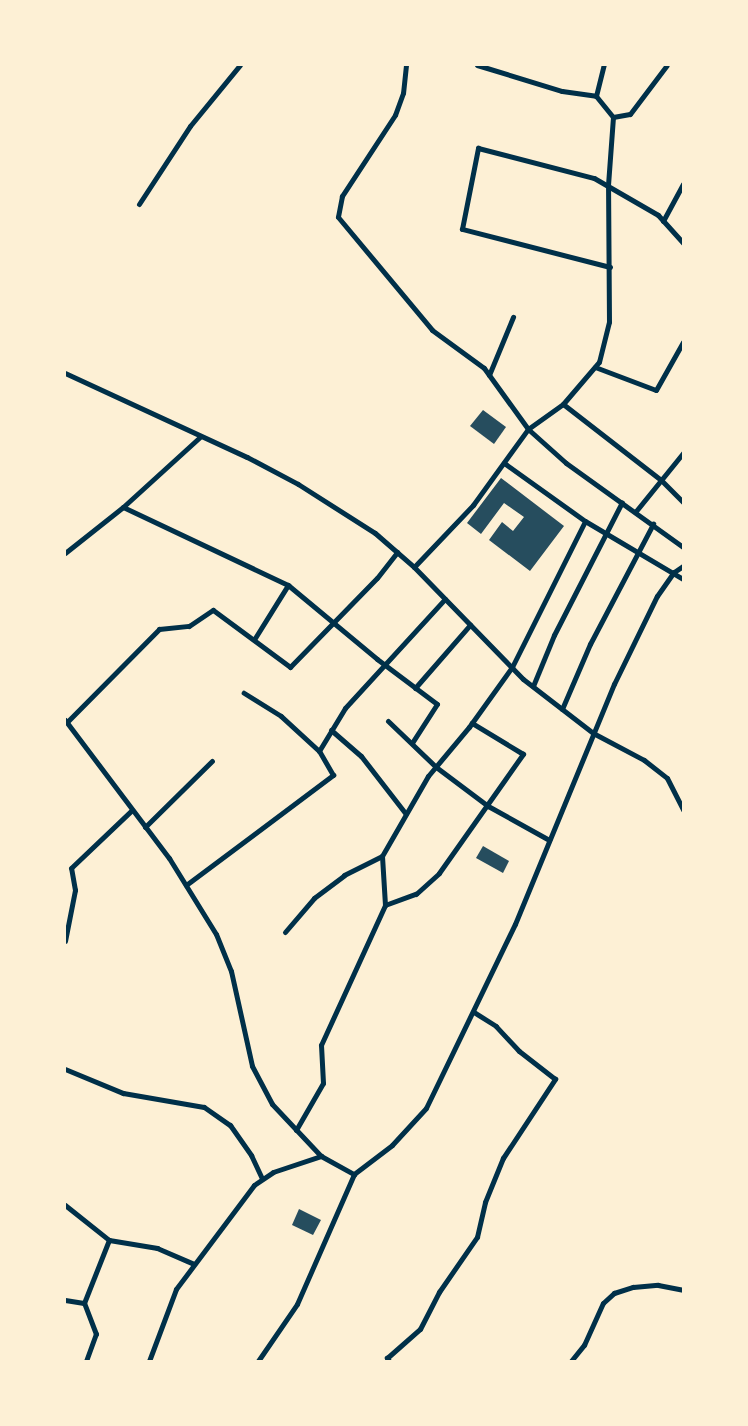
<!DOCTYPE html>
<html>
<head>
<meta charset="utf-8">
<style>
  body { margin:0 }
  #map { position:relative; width:748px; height:1426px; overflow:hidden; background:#fdf0d5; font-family:Inter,sans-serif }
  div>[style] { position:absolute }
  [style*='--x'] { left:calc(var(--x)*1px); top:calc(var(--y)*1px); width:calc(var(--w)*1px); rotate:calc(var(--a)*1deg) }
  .building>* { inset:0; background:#264d5e }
  .minor>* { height:5px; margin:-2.5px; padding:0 2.5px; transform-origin:2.5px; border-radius:2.5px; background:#003049 }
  span { translate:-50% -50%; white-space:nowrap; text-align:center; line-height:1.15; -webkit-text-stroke:7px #fdf0d5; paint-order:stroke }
  .frame { position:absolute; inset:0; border:66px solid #fdf0d5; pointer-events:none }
</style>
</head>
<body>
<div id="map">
  <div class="building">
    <div style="clip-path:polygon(483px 410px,506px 427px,494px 444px,470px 426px)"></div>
    <div style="clip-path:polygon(501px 478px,564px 526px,530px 571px,489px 540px,502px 522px,513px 531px,524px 517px,504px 503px,481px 534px,467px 523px)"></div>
    <div style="clip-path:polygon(483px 846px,509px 861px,503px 873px,476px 858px)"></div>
    <div style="clip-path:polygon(299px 1209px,321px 1220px,313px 1235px,292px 1225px)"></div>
  </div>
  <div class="minor">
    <div style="--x:406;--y:65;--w:28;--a:96"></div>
    <div style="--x:403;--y:93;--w:23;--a:110"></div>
    <div style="--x:395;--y:115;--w:97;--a:123.2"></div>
    <div style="--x:342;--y:196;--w:21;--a:101"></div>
    <div style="--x:338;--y:217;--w:147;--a:50.2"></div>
    <div style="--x:432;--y:330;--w:64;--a:36.2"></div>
    <div style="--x:484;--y:368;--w:75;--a:54.2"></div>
    <div style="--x:528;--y:429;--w:51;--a:41.8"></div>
    <div style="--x:566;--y:463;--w:144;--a:35.7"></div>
    <div style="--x:477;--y:65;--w:89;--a:17"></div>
    <div style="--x:562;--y:91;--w:34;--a:8"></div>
    <div style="--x:613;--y:117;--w:17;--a:-10"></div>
    <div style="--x:630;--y:114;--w:61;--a:-52.9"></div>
    <div style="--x:139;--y:204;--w:93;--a:-56.8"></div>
    <div style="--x:190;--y:126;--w:79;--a:-50.7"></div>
    <div style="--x:663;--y:221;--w:42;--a:-61.6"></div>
    <div style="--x:610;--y:267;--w:153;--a:-165.6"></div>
    <div style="--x:462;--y:229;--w:83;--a:-78.8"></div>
    <div style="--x:478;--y:148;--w:120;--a:14.5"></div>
    <div style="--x:594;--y:178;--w:74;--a:30"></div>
    <div style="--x:658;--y:215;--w:38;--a:48"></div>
    <div style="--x:595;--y:367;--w:65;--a:20.7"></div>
    <div style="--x:656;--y:390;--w:55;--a:-60.6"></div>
    <div style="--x:65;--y:373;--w:200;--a:24.8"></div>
    <div style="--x:247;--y:457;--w:58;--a:27.9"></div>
    <div style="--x:298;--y:484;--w:91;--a:32.5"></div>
    <div style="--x:375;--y:533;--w:52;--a:41.1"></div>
    <div style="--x:414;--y:567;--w:156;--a:45.8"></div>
    <div style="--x:523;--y:679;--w:88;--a:37.6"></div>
    <div style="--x:593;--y:733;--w:58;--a:27.9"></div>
    <div style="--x:644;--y:760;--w:29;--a:38"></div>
    <div style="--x:667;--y:778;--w:36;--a:63"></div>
    <div style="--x:489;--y:375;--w:63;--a:-67.5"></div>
    <div style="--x:563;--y:404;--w:124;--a:37.8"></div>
    <div style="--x:661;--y:480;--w:31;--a:45"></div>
    <div style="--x:504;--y:463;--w:100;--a:35.6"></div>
    <div style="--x:585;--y:521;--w:114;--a:30.6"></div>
    <div style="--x:123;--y:507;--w:183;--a:25.3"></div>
    <div style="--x:288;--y:585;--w:116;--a:39.7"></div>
    <div style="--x:377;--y:659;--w:75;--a:36.9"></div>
    <div style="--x:437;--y:704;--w:46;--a:122.7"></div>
    <div style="--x:636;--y:511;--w:75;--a:-51"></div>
    <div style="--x:65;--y:553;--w:74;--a:-38.4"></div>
    <div style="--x:123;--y:507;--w:104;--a:-42.3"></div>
    <div style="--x:414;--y:567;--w:86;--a:-46.4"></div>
    <div style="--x:473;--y:505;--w:94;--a:-54.1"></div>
    <div style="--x:528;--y:429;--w:43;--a:-35.5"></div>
    <div style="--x:563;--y:404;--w:55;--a:-49.4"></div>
    <div style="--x:599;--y:362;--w:41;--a:-76"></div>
    <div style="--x:609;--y:322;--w:137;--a:-90.4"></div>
    <div style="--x:608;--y:185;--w:68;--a:-85.8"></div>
    <div style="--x:613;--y:117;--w:27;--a:-129"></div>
    <div style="--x:596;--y:96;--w:32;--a:-76"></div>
    <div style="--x:255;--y:638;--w:62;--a:-58.1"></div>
    <div style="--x:533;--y:686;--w:55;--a:-67.6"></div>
    <div style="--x:554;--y:635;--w:149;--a:-62.9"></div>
    <div style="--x:415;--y:688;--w:84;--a:-48.9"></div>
    <div style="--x:562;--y:709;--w:71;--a:-66.7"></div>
    <div style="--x:590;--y:644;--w:136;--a:-62.3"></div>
    <div style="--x:65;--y:720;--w:173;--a:53"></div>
    <div style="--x:169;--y:858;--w:89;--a:58.3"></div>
    <div style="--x:216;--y:934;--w:40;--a:68"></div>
    <div style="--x:231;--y:971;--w:97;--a:77.5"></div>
    <div style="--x:252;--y:1066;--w:43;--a:62.2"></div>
    <div style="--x:272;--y:1104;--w:71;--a:46.7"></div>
    <div style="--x:321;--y:1156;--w:38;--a:29"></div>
    <div style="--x:388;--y:721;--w:66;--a:43.8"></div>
    <div style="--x:436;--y:767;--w:65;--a:36.9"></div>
    <div style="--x:488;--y:806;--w:70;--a:29.1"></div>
    <div style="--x:67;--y:722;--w:131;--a:-45.3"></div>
    <div style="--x:159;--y:629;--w:30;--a:-6"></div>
    <div style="--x:189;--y:626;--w:29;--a:-34"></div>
    <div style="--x:213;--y:610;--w:96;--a:36.5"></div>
    <div style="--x:290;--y:667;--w:124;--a:-45.7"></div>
    <div style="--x:377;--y:578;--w:33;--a:-52"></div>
    <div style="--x:331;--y:730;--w:40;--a:41"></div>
    <div style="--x:361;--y:756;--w:73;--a:52.2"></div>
    <div style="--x:319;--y:751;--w:50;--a:-58.8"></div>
    <div style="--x:345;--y:708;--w:148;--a:-47.5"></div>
    <div style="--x:145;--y:827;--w:94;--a:-44.6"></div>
    <div style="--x:186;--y:885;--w:184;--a:-36.8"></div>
    <div style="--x:333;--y:775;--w:28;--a:-120"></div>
    <div style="--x:319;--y:751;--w:52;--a:-137.4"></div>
    <div style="--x:281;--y:716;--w:44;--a:-148.1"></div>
    <div style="--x:385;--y:905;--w:33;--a:-20"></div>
    <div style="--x:416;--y:894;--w:31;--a:-42"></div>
    <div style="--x:439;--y:873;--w:146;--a:-54.8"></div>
    <div style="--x:523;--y:754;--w:60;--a:-148.7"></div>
    <div style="--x:285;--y:932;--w:45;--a:-49.5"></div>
    <div style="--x:314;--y:898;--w:38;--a:-37"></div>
    <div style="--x:344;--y:875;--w:42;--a:-26.6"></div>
    <div style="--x:65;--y:941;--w:52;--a:-78.9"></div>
    <div style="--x:75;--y:890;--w:22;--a:-100"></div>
    <div style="--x:71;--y:868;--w:84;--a:-43.6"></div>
    <div style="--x:65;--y:1069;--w:63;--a:22.5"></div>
    <div style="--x:123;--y:1093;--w:82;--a:9.8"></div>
    <div style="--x:204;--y:1107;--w:32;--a:35"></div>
    <div style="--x:230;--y:1125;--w:37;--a:55"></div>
    <div style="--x:251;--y:1155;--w:26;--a:65"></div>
    <div style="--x:296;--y:1130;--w:54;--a:-60.1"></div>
    <div style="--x:323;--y:1083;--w:38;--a:-93"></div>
    <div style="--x:321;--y:1045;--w:154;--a:-65.4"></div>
    <div style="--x:385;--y:905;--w:49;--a:-93.5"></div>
    <div style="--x:382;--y:856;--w:92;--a:-60.1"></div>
    <div style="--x:428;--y:776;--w:64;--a:-50.1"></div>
    <div style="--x:469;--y:727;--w:74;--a:-54.4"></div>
    <div style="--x:512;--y:667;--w:163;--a:-63.4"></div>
    <div style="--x:65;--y:1205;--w:56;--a:38.5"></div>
    <div style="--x:65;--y:1300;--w:19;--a:9"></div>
    <div style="--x:86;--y:1361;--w:29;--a:-70"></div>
    <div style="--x:96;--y:1334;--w:33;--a:-111"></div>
    <div style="--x:84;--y:1303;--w:68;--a:-68.4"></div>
    <div style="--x:109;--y:1240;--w:49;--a:9.5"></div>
    <div style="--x:157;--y:1248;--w:40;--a:23.4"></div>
    <div style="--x:149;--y:1361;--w:77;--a:-69.4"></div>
    <div style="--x:176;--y:1289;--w:130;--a:-53.1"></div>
    <div style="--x:254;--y:1185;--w:23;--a:-34"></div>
    <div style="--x:273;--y:1172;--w:51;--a:-18.4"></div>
    <div style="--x:258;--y:1361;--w:69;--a:-55.6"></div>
    <div style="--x:297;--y:1304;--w:142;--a:-66.3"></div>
    <div style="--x:354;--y:1174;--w:48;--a:-37.3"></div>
    <div style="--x:392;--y:1145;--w:50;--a:-47.4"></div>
    <div style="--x:426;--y:1108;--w:204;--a:-64.2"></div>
    <div style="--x:515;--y:924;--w:260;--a:-67.6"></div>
    <div style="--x:614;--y:684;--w:98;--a:-64"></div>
    <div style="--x:657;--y:596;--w:29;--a:-55"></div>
    <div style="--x:674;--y:572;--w:11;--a:-34"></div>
    <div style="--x:389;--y:1361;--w:4;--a:-124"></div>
    <div style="--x:387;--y:1358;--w:44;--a:-41.3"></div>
    <div style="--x:420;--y:1329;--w:42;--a:-62.8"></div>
    <div style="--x:439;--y:1292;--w:67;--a:-55.4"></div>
    <div style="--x:477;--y:1237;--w:36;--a:-77"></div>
    <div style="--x:485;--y:1202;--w:48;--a:-67.8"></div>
    <div style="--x:503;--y:1158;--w:95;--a:-56.6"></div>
    <div style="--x:555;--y:1079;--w:46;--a:-142.1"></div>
    <div style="--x:519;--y:1051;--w:34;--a:-133"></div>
    <div style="--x:496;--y:1026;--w:26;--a:-148"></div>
    <div style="--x:571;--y:1361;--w:21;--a:-51"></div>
    <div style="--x:584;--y:1345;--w:46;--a:-65.7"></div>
    <div style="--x:603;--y:1303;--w:15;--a:-42"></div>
    <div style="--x:614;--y:1293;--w:20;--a:-18"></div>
    <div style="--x:633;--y:1287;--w:25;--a:-5"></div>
    <div style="--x:658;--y:1285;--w:25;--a:11"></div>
  </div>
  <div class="frame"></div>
</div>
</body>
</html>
